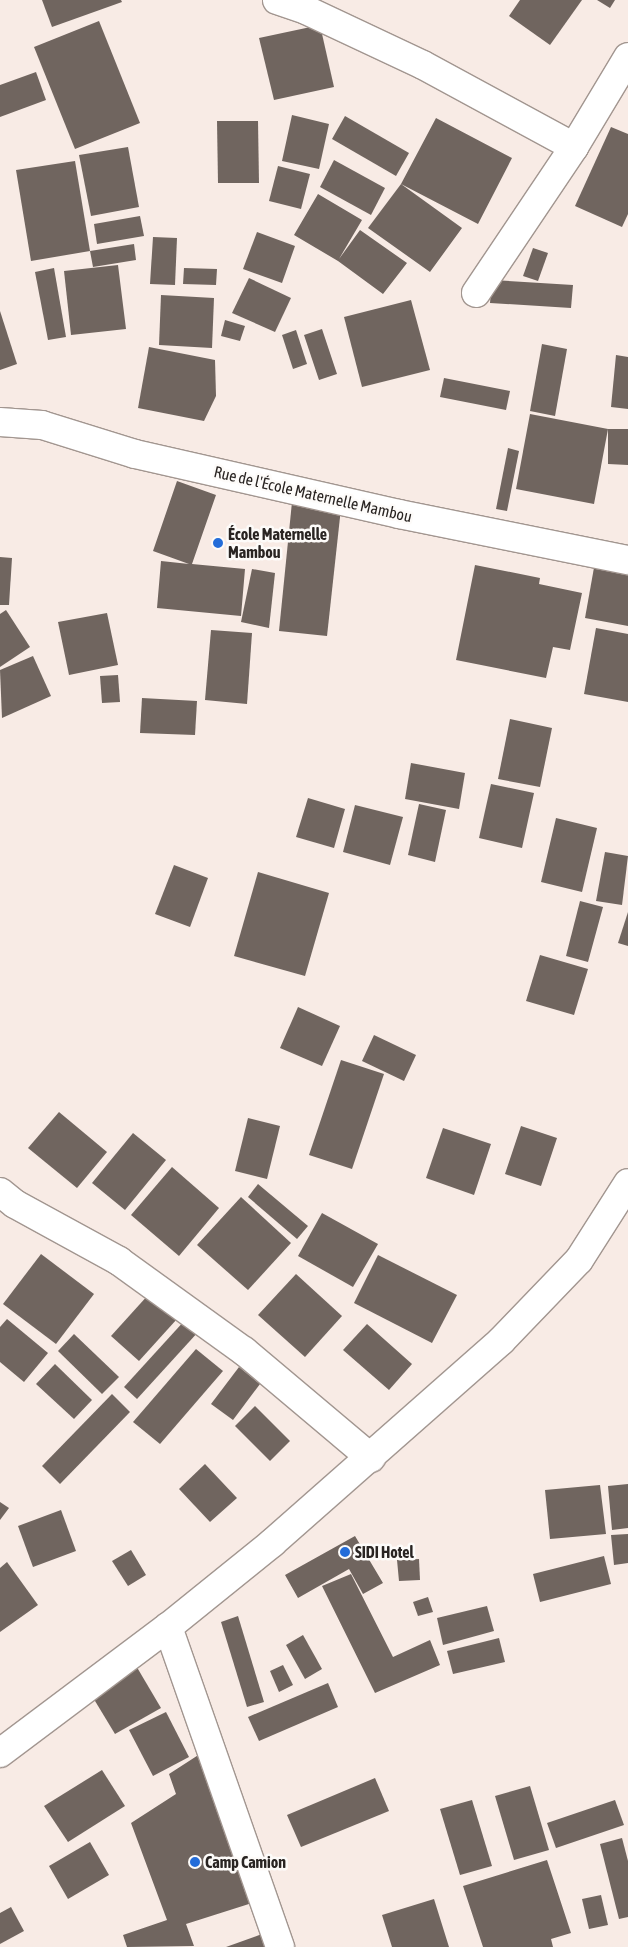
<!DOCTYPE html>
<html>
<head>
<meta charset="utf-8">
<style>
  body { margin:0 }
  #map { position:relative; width:628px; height:1947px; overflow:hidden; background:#f8ebe5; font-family:"Asap Condensed",sans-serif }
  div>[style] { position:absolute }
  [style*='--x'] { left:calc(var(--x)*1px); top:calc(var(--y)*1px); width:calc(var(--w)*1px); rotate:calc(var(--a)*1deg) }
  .building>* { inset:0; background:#70655f }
  .roads { filter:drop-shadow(1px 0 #a29690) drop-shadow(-1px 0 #a29690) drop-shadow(0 1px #a29690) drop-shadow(0 -1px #a29690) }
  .street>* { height:28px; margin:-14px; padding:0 14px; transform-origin:14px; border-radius:14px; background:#fff }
  .secondary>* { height:28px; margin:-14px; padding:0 14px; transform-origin:14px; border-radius:14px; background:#fff }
  .dots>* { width:14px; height:14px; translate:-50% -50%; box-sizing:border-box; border:2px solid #fdfbf9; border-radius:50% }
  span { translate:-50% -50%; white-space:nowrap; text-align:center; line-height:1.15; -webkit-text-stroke:5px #fdfbf9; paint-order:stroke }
  .street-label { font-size:16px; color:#292422 }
  .poi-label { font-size:16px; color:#292422; font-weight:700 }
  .left { translate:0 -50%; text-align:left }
</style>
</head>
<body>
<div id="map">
  <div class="building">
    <div style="clip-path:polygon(42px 0,121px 0,122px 2px,52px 27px)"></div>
    <div style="clip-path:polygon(520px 0,582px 0,550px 45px,509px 16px)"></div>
    <div style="clip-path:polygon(597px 0,615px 0,610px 8px)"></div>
    <div style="clip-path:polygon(99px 21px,140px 123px,75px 149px,34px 47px)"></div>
    <div style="clip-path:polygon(320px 25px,334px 87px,274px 100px,259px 38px)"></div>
    <div style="clip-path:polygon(36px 72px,46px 100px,0 117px,0 85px)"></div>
    <div style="clip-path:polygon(292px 115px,329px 124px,319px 169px,282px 161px)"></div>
    <div style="clip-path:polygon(345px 116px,409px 153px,396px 176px,332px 139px)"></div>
    <div style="clip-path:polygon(436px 118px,512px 158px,478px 224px,401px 184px,462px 228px,430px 272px,368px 228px,401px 184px)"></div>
    <div style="clip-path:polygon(217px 121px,258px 121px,259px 183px,218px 183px)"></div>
    <div style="clip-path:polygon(611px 127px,628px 134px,628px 214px,622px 227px,575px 206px)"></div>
    <div style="clip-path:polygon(128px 147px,139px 207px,91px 216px,79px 155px)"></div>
    <div style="clip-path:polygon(334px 160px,385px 188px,371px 215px,320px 187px)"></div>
    <div style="clip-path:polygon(75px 161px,90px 251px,31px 261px,16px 170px)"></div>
    <div style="clip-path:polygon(278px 166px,310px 174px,301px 209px,269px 201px)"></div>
    <div style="clip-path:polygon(318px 194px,362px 220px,339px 259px,360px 230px,407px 263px,383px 294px,338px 261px,294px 235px)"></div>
    <div style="clip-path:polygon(140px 216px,144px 236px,97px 244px,94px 224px)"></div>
    <div style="clip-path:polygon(257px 232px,295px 246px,282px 283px,243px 269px)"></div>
    <div style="clip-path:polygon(153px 237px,177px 238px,175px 285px,150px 284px)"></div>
    <div style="clip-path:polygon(134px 244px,136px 260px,93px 267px,90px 251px)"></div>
    <div style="clip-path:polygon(533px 248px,548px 253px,538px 281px,523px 276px)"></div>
    <div style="clip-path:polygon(118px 265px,126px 329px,71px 335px,64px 271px)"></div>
    <div style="clip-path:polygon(54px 268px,66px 337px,48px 340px,35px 272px)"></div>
    <div style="clip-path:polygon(184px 268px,217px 269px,216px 285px,183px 284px)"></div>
    <div style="clip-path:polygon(249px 278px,291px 298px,275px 332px,232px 313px)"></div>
    <div style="clip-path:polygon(492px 280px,573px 285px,571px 308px,490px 303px)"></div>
    <div style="clip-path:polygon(161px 295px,214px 298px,212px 348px,159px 345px)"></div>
    <div style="clip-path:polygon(411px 300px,430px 370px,362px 387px,344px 317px)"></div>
    <div style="clip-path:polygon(0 311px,17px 364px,0 370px)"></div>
    <div style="clip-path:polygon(225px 320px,245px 326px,240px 341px,221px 336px)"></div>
    <div style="clip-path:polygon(322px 329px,337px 374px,319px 380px,304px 335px)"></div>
    <div style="clip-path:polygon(296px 330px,307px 364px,293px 369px,282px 335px)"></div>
    <div style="clip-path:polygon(542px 344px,567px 349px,555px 416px,530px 411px)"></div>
    <div style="clip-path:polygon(149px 347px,215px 360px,216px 396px,204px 421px,138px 408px)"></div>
    <div style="clip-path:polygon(616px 355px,628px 357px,628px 409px,611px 407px)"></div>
    <div style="clip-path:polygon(444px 378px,510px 391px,506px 410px,440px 397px)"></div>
    <div style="clip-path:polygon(530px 414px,608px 429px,594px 504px,516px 489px)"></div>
    <div style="clip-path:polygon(608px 429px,628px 429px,628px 465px,608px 464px)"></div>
    <div style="clip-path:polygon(508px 448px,519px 451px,507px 511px,496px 509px)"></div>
    <div style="clip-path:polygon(177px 481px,216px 495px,192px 564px,245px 569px,241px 616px,157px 608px,161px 561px,189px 564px,153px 551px)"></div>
    <div style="clip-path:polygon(292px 502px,341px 508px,327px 636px,279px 631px)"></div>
    <div style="clip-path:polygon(0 557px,12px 558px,9px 605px,0 605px)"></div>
    <div style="clip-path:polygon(595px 562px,628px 568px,628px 626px,585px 618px)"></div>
    <div style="clip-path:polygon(475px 565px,540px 578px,539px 584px,582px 593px,570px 650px,553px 647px,546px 678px,456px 660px)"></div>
    <div style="clip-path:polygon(252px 569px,275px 573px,269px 628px,241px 622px)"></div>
    <div style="clip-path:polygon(6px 610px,30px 647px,0 667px,0 614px)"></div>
    <div style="clip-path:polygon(107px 613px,118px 665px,69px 675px,58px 622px)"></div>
    <div style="clip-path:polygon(596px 628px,628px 634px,628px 702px,584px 694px)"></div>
    <div style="clip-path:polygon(211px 630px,252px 633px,247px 704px,205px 700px)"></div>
    <div style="clip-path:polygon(33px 656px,51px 696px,2px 718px,0 670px)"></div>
    <div style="clip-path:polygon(118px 675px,120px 702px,102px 703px,100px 676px)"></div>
    <div style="clip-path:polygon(142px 698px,197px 701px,195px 735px,140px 733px)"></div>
    <div style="clip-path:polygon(510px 719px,552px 728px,540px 787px,498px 779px)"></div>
    <div style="clip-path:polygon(411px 763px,465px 773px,459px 809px,405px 799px)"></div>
    <div style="clip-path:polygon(491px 784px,534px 793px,522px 848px,479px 838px)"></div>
    <div style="clip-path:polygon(308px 798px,345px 809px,334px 848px,296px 837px)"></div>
    <div style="clip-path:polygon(419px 804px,446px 810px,435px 862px,408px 855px)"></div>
    <div style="clip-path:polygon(355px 805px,403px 817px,390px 865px,343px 852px)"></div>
    <div style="clip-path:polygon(556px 818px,597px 828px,582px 892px,541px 882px)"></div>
    <div style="clip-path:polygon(605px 852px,628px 856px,622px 905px,596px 901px)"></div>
    <div style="clip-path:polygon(174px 865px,208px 878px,190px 927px,155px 914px)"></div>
    <div style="clip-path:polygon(258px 872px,329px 893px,305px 976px,234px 956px)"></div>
    <div style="clip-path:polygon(580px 901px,603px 907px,588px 962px,566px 956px)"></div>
    <div style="clip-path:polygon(628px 912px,628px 946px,618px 943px)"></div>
    <div style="clip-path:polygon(540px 955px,588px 969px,574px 1015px,526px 1001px)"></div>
    <div style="clip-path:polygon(298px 1007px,340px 1026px,322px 1066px,280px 1048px)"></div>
    <div style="clip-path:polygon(374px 1035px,416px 1055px,404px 1081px,362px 1061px)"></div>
    <div style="clip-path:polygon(341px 1060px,384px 1074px,352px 1169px,309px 1155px)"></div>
    <div style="clip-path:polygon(59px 1112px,107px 1152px,77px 1188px,28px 1148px)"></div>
    <div style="clip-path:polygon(248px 1118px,280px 1126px,267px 1179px,235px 1171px)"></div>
    <div style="clip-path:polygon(521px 1126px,557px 1138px,541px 1186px,505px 1174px)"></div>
    <div style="clip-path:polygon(443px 1128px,491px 1144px,474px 1195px,426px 1178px)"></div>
    <div style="clip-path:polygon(133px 1133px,166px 1160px,125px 1210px,92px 1183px)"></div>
    <div style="clip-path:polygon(172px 1167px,219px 1208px,179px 1256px,131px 1215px)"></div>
    <div style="clip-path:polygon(258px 1184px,308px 1226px,297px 1239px,248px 1197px)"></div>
    <div style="clip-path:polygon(241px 1197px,291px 1243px,248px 1290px,197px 1245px)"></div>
    <div style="clip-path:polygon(322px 1213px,378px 1244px,353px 1287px,298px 1256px)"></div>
    <div style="clip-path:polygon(41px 1254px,94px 1294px,56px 1344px,3px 1304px)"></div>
    <div style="clip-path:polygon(378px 1255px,457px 1295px,432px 1343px,354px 1303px)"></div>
    <div style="clip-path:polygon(296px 1274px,342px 1316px,305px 1357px,258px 1315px)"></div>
    <div style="clip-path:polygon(149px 1294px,177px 1319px,139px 1361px,111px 1336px)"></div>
    <div style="clip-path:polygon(7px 1319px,48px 1353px,24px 1382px,0 1362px,0 1327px)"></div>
    <div style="clip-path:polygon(186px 1319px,199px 1331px,137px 1399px,124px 1387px)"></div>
    <div style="clip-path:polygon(367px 1324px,412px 1364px,389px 1390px,343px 1350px)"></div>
    <div style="clip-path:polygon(74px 1334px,119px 1377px,102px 1394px,58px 1351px)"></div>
    <div style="clip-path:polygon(196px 1349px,223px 1371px,160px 1444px,133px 1422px)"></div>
    <div style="clip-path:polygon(55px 1364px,92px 1400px,74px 1419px,36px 1384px)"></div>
    <div style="clip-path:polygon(239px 1367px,260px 1384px,233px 1420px,211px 1404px)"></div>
    <div style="clip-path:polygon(112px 1394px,130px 1412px,60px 1484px,42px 1466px)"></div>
    <div style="clip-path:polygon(255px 1406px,290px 1441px,270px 1461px,235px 1426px)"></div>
    <div style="clip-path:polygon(205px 1464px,237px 1498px,210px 1522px,179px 1489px)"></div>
    <div style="clip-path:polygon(628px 1484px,628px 1528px,612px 1530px,608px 1486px)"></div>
    <div style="clip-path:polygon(600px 1485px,606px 1534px,550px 1539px,545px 1490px)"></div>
    <div style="clip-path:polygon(0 1502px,9px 1508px,0 1520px)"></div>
    <div style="clip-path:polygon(61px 1510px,76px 1551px,33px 1567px,18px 1526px)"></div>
    <div style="clip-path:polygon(628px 1534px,628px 1563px,614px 1565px,611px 1535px)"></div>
    <div style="clip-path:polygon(355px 1536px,383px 1583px,363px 1594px,349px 1569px,298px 1598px,285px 1575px)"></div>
    <div style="clip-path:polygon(131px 1550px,146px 1575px,128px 1586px,112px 1561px)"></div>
    <div style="clip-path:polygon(604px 1556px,611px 1584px,540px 1602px,533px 1574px)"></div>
    <div style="clip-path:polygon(419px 1559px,420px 1580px,399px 1581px,397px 1560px)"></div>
    <div style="clip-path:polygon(7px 1562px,38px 1605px,0 1632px,0 1568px)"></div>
    <div style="clip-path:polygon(351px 1574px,393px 1657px,430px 1640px,440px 1665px,375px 1693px,322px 1586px)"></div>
    <div style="clip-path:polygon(428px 1597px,433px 1612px,418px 1616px,413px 1602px)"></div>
    <div style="clip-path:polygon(487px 1606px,494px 1631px,443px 1645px,437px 1618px)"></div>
    <div style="clip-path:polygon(238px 1616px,264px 1702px,247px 1707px,221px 1622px)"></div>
    <div style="clip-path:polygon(303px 1635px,322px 1669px,305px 1679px,286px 1645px)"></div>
    <div style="clip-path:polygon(499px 1638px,505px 1662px,453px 1674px,447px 1651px)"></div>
    <div style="clip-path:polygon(135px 1664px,161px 1708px,115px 1734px,89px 1691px)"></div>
    <div style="clip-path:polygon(283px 1665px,293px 1685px,279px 1692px,270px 1671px)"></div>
    <div style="clip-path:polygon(328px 1683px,338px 1707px,259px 1741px,248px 1717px)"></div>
    <div style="clip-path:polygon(166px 1712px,189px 1757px,153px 1776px,129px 1730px)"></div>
    <div style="clip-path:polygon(203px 1752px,258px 1901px,186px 1924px,194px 1946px,127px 1947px,123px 1935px,167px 1920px,131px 1823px,176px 1794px,169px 1774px)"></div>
    <div style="clip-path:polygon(102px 1770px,125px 1806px,68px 1842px,44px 1806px)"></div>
    <div style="clip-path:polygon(375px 1778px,389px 1811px,301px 1847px,287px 1815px)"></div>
    <div style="clip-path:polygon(530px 1786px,549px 1850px,514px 1860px,495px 1796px)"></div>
    <div style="clip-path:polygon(472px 1800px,492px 1866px,460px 1875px,440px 1809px)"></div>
    <div style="clip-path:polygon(615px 1800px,624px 1825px,556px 1848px,547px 1823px)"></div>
    <div style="clip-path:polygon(622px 1838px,628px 1861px,628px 1917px,619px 1919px,600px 1844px)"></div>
    <div style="clip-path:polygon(90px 1842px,109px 1875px,68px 1899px,49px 1866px)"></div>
    <div style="clip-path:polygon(547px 1860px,571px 1933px,551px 1939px,553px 1947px,483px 1947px,463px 1886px)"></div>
    <div style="clip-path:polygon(601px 1895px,608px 1925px,589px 1929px,582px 1899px)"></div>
    <div style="clip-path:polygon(434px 1899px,449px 1947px,392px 1947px,382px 1915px)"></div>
    <div style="clip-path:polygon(11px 1907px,24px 1931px,0 1944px,0 1913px)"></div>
    <div style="clip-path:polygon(262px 1934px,267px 1947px,226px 1947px)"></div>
  </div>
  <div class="roads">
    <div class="street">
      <div style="--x:277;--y:0;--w:31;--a:19"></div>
      <div style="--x:306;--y:10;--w:129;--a:25.2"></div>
      <div style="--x:423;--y:65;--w:172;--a:28.5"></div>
      <div style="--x:476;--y:293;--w:176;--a:-56.1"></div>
      <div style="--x:574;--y:147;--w:105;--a:-59"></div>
      <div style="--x:0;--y:422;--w:42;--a:4.1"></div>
      <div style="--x:42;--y:425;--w:97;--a:17.3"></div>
      <div style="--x:135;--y:454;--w:271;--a:12.8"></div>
      <div style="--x:399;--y:514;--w:234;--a:11.4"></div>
      <div style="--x:0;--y:1192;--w:19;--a:39"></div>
      <div style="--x:15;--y:1204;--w:119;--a:28.7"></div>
      <div style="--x:119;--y:1261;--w:154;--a:35.8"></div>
      <div style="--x:244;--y:1351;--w:166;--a:40.1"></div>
      <div style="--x:168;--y:1627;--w:339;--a:70.7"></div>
    </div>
    <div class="secondary">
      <div style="--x:0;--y:1753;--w:210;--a:-36.9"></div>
      <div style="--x:168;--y:1627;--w:134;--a:-38.9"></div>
      <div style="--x:272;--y:1543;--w:305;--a:-41.4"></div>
      <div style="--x:501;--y:1341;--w:112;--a:-46.1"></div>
      <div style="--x:579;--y:1260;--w:91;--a:-57.5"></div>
    </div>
  </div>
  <div class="dots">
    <div style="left:218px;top:543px;background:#246dd9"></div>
    <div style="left:345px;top:1552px;background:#246dd9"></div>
    <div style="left:195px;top:1862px;background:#246dd9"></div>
  </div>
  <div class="street-label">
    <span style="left:313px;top:494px;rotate:13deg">Rue de l'École Maternelle Mambou</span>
  </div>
  <div class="poi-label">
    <span class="left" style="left:228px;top:543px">École Maternelle<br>Mambou</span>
    <span class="left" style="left:355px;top:1552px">SIDI Hotel</span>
    <span class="left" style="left:205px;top:1862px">Camp Camion</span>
  </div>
</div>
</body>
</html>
